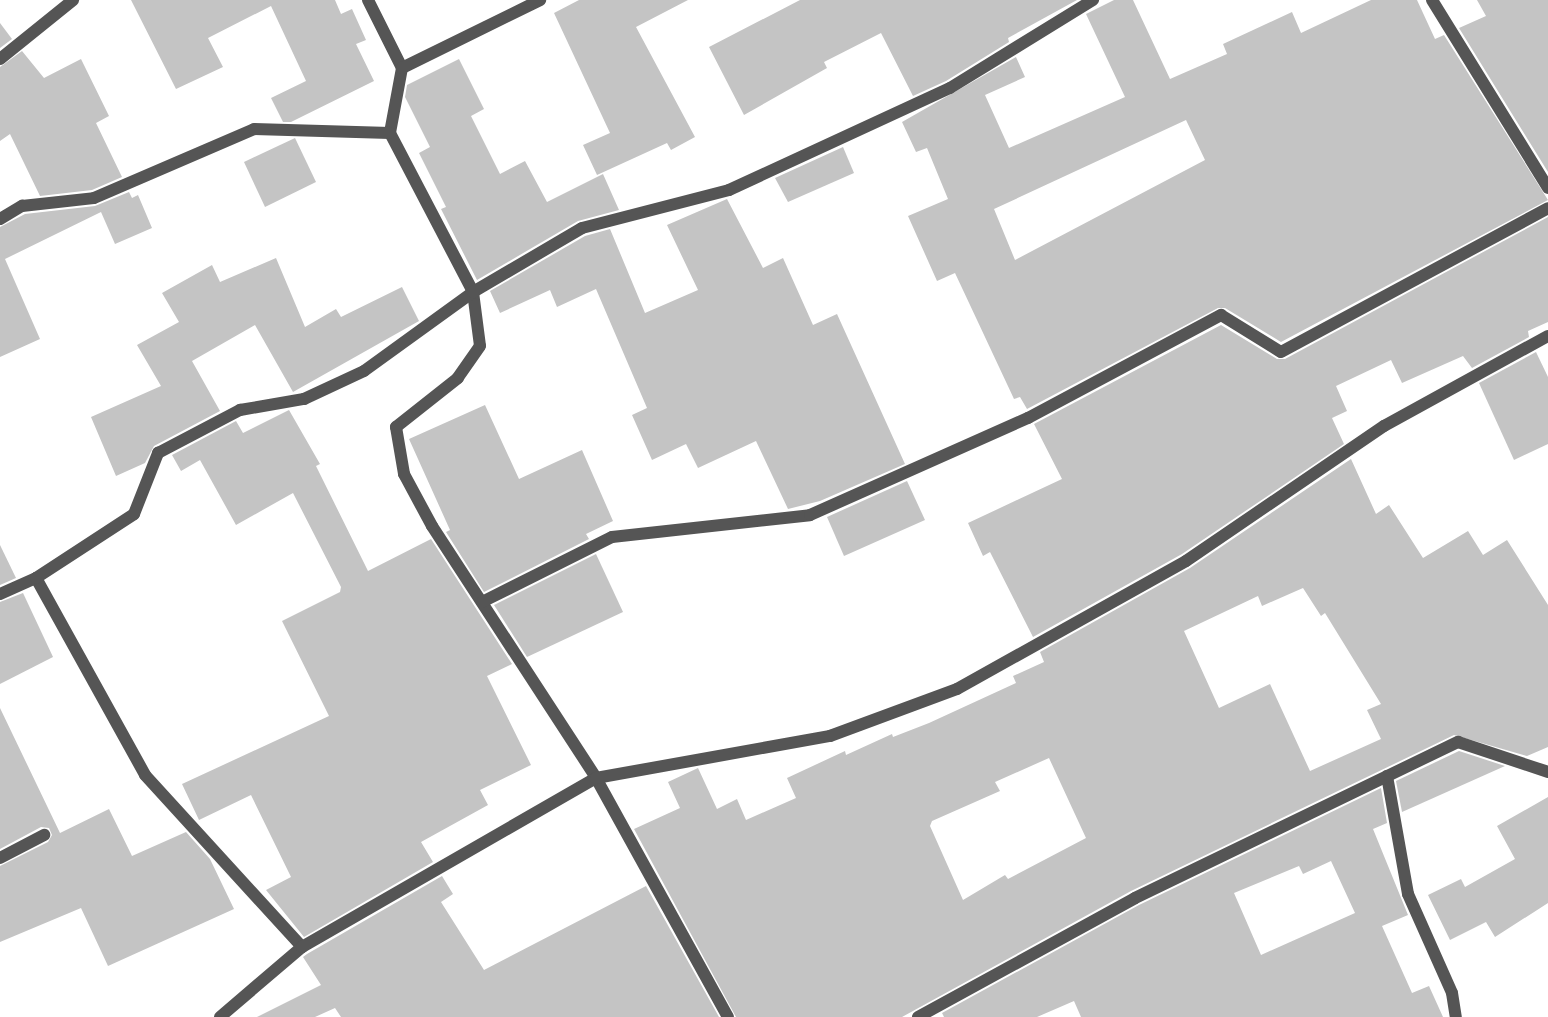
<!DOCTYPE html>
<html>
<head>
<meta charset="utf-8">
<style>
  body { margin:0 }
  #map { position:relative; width:1548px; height:1017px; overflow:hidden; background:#fff; font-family:Inter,sans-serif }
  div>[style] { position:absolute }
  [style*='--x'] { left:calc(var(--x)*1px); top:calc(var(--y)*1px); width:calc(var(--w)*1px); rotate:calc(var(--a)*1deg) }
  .building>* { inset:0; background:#c4c4c4 }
  .street>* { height:12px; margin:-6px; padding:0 6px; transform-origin:6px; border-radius:6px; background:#555 }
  span { translate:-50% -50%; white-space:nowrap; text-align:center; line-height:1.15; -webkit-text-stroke:4.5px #fff; paint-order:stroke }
</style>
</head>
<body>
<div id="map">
  <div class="building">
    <div style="clip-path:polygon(131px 0,335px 0,341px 14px,352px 9px,366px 40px,356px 44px,374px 81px,291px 122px,283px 122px,271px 98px,306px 81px,271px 6px,208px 38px,223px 67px,176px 89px)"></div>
    <div style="clip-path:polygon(579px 0,688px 0,636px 27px,695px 137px,671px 150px,667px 143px,597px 175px,583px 145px,610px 133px,554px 13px)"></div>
    <div style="clip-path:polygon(800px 0,1077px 0,1008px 38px,1009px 42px,946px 81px,913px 96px,881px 33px,824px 62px,827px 68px,744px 115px,709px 47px)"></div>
    <div style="clip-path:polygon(evenodd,1114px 0,1133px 0,1170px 79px,1227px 54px,1223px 44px,1292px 12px,1301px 33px,1371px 0,1417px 0,1435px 39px,1444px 35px,1548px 200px,1281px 342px,1225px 308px,1218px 308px,1027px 409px,1020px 397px,1014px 399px,955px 273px,937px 281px,908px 216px,948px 199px,927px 148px,916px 152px,902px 122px,1016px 57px,1025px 77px,985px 95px,1009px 148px,1125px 97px,1086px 14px,1114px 0,1186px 120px,1205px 160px,1015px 260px,994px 209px,1186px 120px)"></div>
    <div style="clip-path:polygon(1477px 0,1548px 0,1548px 172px,1459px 28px,1486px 16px)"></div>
    <div style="clip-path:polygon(0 23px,12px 39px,0 48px)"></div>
    <div style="clip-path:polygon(22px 51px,44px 78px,81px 59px,109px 116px,96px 123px,122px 177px,92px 190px,40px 196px,10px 134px,0 141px,0 67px)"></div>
    <div style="clip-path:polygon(459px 59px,484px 109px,471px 116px,500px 174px,525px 161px,547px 202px,603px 174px,619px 210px,578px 221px,477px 280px,441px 209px,446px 207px,419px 153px,430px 147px,405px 97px,407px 85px)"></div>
    <div style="clip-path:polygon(295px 138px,316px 182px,265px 207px,244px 162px)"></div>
    <div style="clip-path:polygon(843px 147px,854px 173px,788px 202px,775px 178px)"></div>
    <div style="clip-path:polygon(129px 192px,132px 198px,138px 195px,152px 228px,115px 244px,101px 212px,5px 259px,40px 339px,0 357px,0 227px,25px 214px,95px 206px)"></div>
    <div style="clip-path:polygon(727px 199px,763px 268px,783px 258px,813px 325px,837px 314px,905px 464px,820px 501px,788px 509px,756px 441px,698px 468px,686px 444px,652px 460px,632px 415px,647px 408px,596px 289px,557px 307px,550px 290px,500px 313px,490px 291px,585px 236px,610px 229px,645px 313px,698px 290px,667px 225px)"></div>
    <div style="clip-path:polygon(1548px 217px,1548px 322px,1528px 331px,1529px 337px,1472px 368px,1463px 356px,1402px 383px,1391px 360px,1336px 386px,1347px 411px,1332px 418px,1344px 444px,1182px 554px,1033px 637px,990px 552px,983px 556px,968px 523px,1062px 479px,1034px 424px,1221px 325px,1277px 359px,1285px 359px)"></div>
    <div style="clip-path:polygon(276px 258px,305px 327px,336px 309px,341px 317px,402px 287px,419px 321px,293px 392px,255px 325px,192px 361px,220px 411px,154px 446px,145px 463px,116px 476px,91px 417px,161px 386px,137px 345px,179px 322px,162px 293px,212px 265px,220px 282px)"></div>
    <div style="clip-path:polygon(1536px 352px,1548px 377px,1548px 444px,1514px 460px,1479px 383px)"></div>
    <div style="clip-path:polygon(485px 405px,519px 479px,582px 450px,613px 521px,586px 534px,589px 539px,484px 592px,446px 532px,450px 530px,409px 439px)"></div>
    <div style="clip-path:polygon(289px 410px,320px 464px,316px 466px,368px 571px,431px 539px,512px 664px,487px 676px,531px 765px,480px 790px,488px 805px,421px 842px,433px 862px,304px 937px,266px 890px,291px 877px,251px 795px,199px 820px,182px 784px,329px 716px,282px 621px,340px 592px,341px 587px,293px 493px,236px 525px,200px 460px,181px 471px,172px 455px,236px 421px,243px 433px)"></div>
    <div style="clip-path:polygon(evenodd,1351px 459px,1376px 514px,1389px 505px,1423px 558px,1468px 531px,1483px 555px,1507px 540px,1548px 605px,1548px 747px,1527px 756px,1454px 735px,1131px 891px,902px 1017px,736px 1017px,634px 829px,680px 808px,668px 782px,698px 768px,717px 809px,737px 799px,746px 820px,796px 798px,787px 778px,845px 751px,846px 755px,892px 734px,893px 737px,929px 723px,1016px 683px,1013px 676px,1044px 662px,1040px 652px,1190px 568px,1351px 459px,1303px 588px,1321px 616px,1325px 613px,1381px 704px,1367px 710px,1381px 739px,1310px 771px,1270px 684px,1219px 708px,1184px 631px,1258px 596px,1262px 606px,1303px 588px,1351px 459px,1049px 758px,1086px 838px,1008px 879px,1005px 875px,963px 900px,930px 826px,932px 821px,1000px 791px,995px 782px,1049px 758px)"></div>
    <div style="clip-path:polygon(907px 481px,925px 520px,844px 556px,827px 517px)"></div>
    <div style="clip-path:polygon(0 545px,16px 578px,0 585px)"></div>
    <div style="clip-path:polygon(596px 554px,623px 612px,527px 657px,494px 605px)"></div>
    <div style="clip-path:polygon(23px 593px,53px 657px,0 684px,0 602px)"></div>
    <div style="clip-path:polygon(0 708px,60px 833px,109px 809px,132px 856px,186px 832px,210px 859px,234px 909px,108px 966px,81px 908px,0 942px,0 866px,48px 842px,52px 835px,49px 828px,41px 827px,0 849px)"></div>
    <div style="clip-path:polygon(1459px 751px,1505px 766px,1402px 812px,1396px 781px)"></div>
    <div style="clip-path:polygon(evenodd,1381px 788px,1387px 823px,1373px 829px,1408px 915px,1382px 926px,1412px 993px,1429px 986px,1443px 1017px,1081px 1017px,1074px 1001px,1037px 1017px,944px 1017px,942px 1013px,1139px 905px,1381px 788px,1331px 861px,1355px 913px,1261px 955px,1234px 893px,1299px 866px,1303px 874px,1331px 861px)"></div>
    <div style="clip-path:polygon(1548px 797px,1548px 903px,1495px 937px,1486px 922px,1450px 940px,1428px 895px,1461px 879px,1465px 887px,1515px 859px,1497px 826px)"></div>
    <div style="clip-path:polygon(442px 876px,453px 894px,441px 902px,484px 970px,646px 886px,719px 1017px,341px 1017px,335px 1008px,315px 1017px,257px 1017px,321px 985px,303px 957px,307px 954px)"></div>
  </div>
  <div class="street">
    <div style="--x:368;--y:0;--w:76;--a:63.4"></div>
    <div style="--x:402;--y:68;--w:66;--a:100.5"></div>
    <div style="--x:390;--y:133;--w:179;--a:62.4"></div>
    <div style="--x:473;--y:292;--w:54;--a:82.6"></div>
    <div style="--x:480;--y:346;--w:39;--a:125"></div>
    <div style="--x:458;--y:378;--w:79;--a:141.7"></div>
    <div style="--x:396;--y:427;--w:48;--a:80.3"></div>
    <div style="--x:404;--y:474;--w:59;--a:61.7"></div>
    <div style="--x:432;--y:526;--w:301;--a:56.9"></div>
    <div style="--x:596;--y:778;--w:273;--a:61.1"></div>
    <div style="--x:1432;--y:0;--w:221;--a:58.3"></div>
    <div style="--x:0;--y:59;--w:94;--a:-38.9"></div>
    <div style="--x:402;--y:68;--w:154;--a:-26.2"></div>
    <div style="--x:0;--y:219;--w:26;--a:-31"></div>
    <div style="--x:22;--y:206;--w:72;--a:-6.3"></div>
    <div style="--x:94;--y:198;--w:174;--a:-23.3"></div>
    <div style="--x:254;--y:129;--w:136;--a:1.7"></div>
    <div style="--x:36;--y:578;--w:225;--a:61"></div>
    <div style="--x:145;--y:775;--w:233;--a:47.6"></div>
    <div style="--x:0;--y:594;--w:39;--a:-24"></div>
    <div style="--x:36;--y:578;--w:117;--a:-33.1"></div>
    <div style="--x:134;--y:514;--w:66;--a:-68.5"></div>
    <div style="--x:158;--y:453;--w:93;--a:-27.7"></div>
    <div style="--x:240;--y:410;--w:65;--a:-9.8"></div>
    <div style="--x:304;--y:399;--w:66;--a:-25"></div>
    <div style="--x:364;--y:371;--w:135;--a:-35.9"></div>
    <div style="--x:473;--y:292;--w:126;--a:-30.4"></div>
    <div style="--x:582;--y:228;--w:152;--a:-14.5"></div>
    <div style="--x:729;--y:190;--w:243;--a:-24.8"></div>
    <div style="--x:950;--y:88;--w:168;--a:-31.6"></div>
    <div style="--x:482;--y:602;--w:145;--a:-26.6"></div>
    <div style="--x:612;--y:537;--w:199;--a:-6.3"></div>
    <div style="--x:810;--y:515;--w:239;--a:-24"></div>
    <div style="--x:1028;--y:418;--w:219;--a:-28.1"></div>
    <div style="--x:1221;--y:315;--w:70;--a:31.7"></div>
    <div style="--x:1281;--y:352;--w:303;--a:-28.3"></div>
    <div style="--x:1387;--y:776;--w:120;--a:79.9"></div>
    <div style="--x:1408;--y:894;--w:108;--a:66"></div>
    <div style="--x:1452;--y:993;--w:24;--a:81"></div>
    <div style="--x:0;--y:858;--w:50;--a:-27.6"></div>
    <div style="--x:220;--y:1017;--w:108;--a:-40.5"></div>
    <div style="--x:302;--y:947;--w:339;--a:-29.9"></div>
    <div style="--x:596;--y:778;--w:238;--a:-10.2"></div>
    <div style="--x:830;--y:736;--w:135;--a:-20.3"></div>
    <div style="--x:957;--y:689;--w:262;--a:-29.2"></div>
    <div style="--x:1186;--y:561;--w:240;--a:-34.3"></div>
    <div style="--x:1384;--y:426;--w:187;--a:-28.8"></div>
    <div style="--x:918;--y:1017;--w:247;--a:-28.7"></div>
    <div style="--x:1135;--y:898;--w:359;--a:-25.8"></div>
    <div style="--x:1458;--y:742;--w:95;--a:18.4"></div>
  </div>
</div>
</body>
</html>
